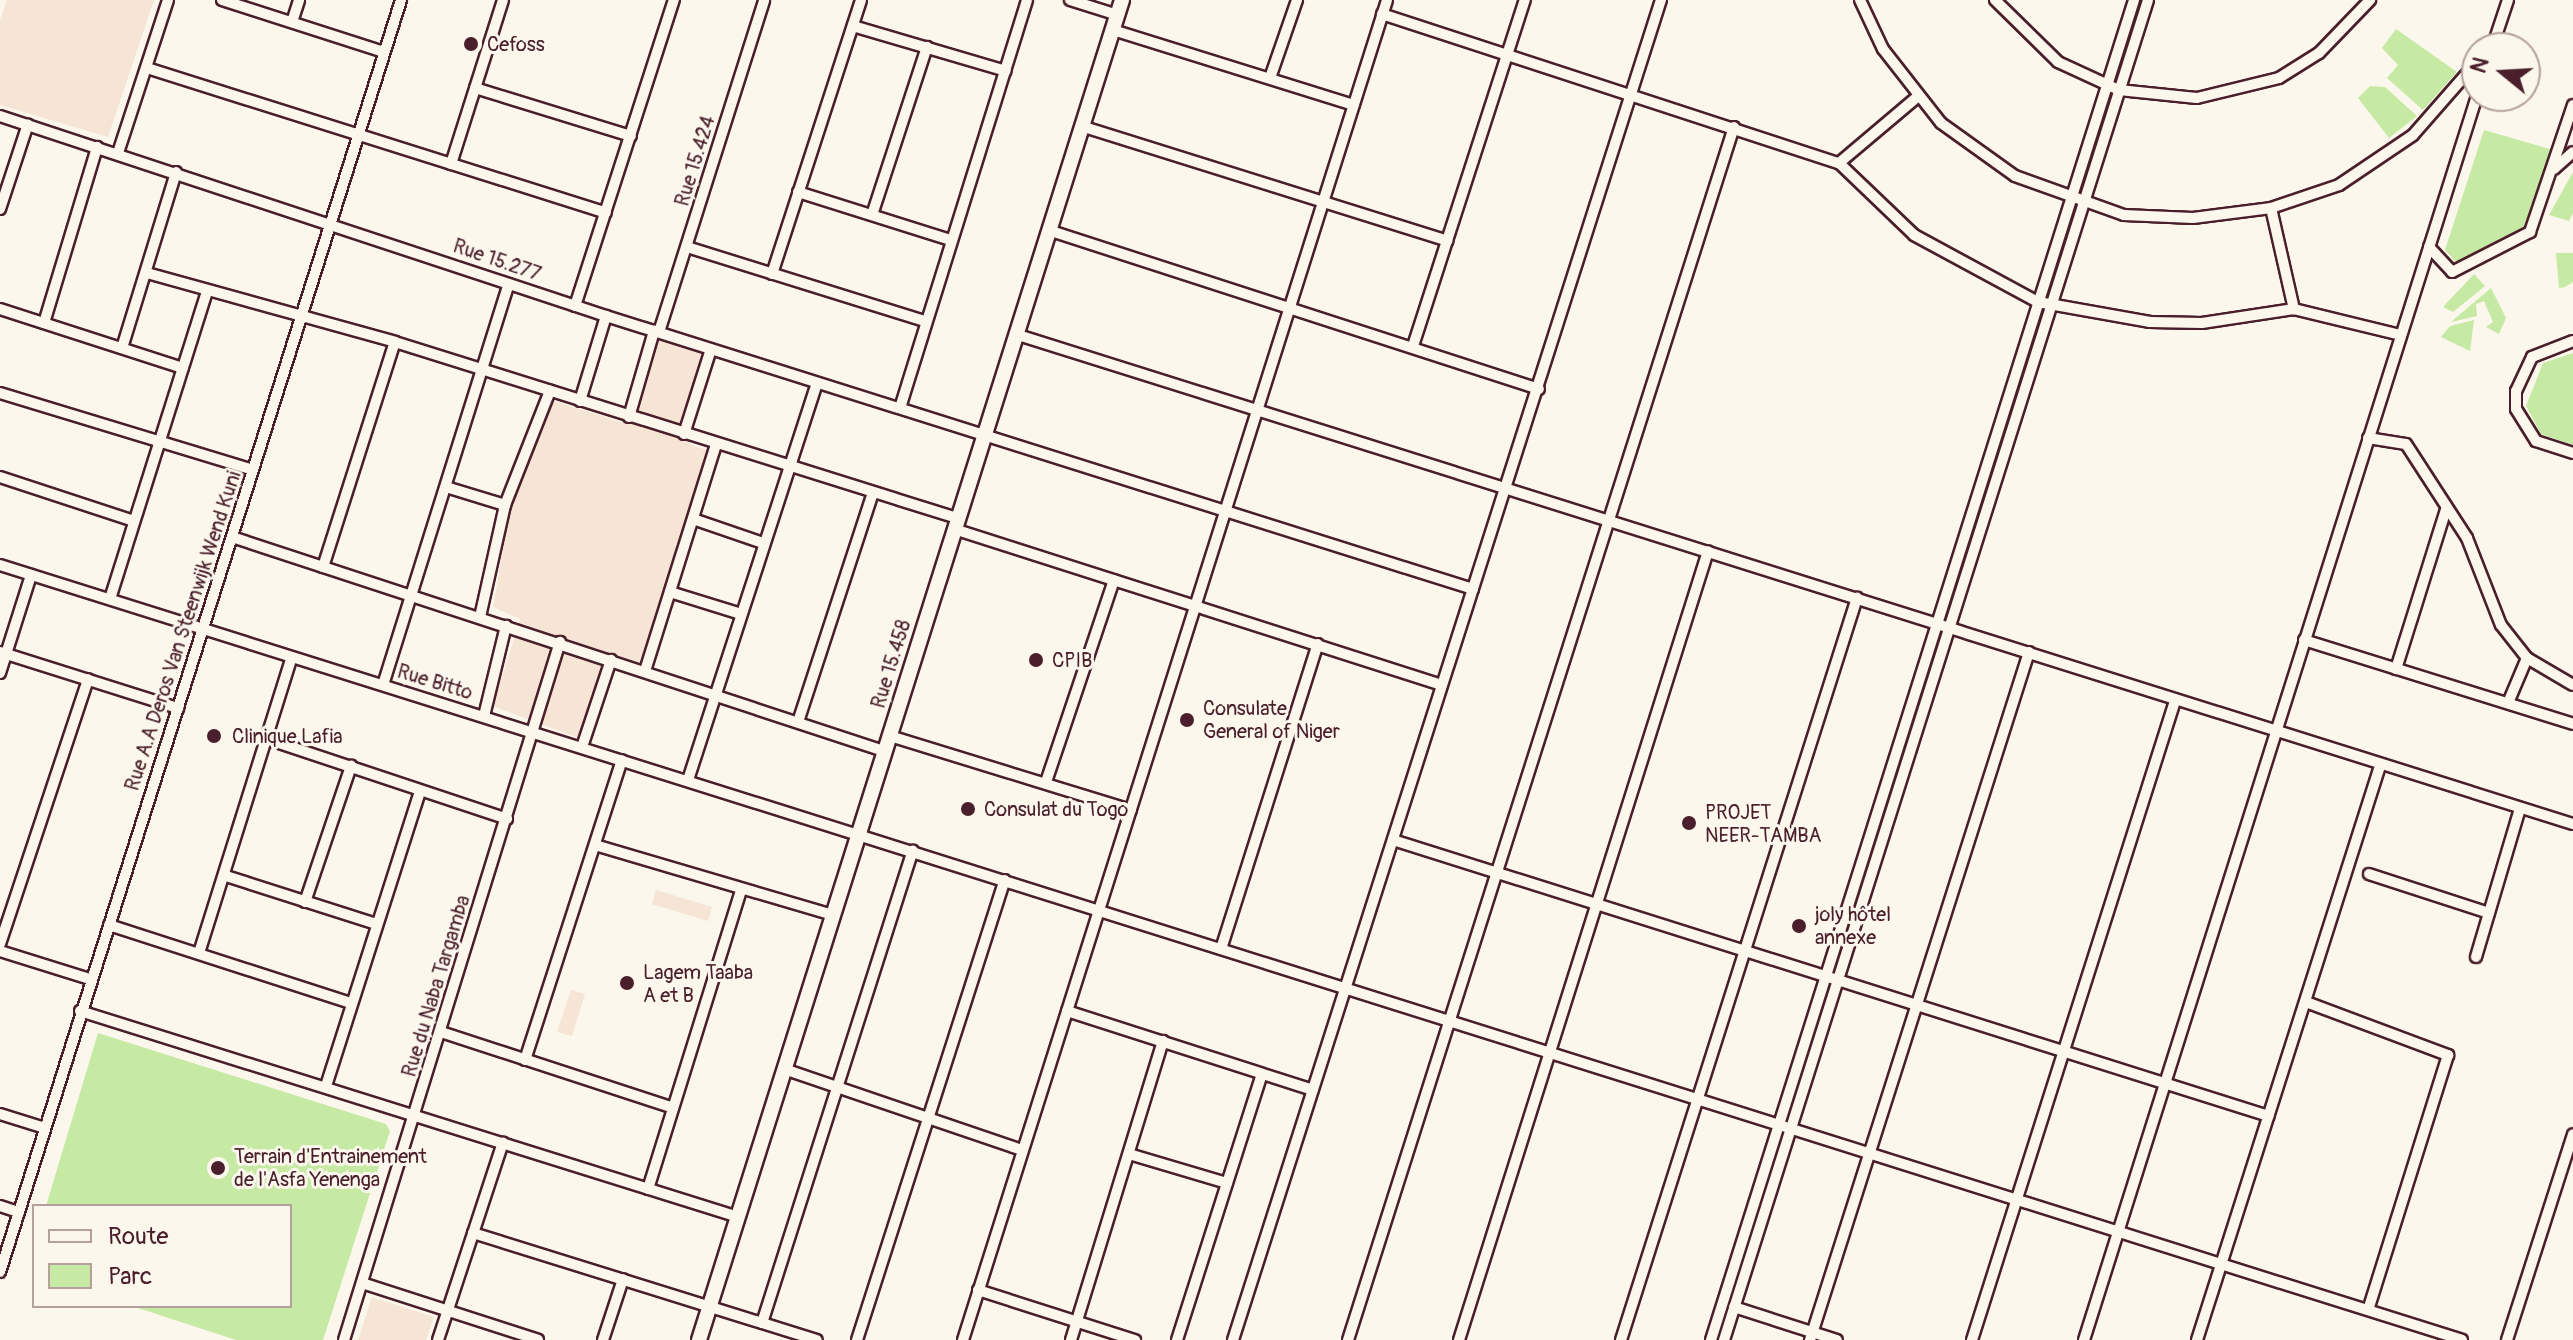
<!DOCTYPE html>
<html>
<head>
<meta charset="utf-8">
<style>
  body { margin:0 }
  #map { position:relative; width:2573px; height:1340px; overflow:hidden; background:#fbf7ec; font-family:Pangolin,sans-serif }
  div>[style] { position:absolute }
  [style*='--x'] { left:calc(var(--x)*1px); top:calc(var(--y)*1px); width:calc(var(--w)*1px); rotate:calc(var(--a)*1deg) }
  .built>* { inset:0; background:#f6e4d4 }
  .green>* { inset:0; background:#c6e9a3 }
  .roads { filter:drop-shadow(2px 0 #4a1f2b) drop-shadow(-2px 0 #4a1f2b) drop-shadow(0 2px #4a1f2b) drop-shadow(0 -2px #4a1f2b) }
  .minor>* { height:10px; margin:-5px; padding:0 5px; transform-origin:5px; border-radius:5px; background:#fbf7ec }
  .secondary>* { height:14px; margin:-7px; padding:0 7px; transform-origin:7px; border-radius:7px; background:#fbf7ec }
  .dots>* { width:22px; height:22px; translate:-50% -50%; box-sizing:border-box; border:4px solid #fbf7ec; border-radius:50% }
  span { translate:-50% -50%; white-space:nowrap; text-align:center; line-height:1.15; -webkit-text-stroke:6px #fbf7ec; paint-order:stroke }
  .poi-label { font-size:20px; color:#4a1f2b }
  .left { translate:0 -50%; text-align:left }
  .street-label { font-size:20px; color:#4a1f2b }
  .legend { position:absolute; left:32px; top:1204px; width:260px; height:104px; box-sizing:border-box; background:#fbf7ec; border:2px solid #b4a19f; margin:0; padding:10px 14px; list-style:none; font-size:24px; color:#4a1f2b }
  .legend li { display:flex; align-items:center; gap:16px; height:40px }
  .legend b { width:40px; border:2px solid #b4a19f }
  .north { position:absolute; left:2461px; top:32px; width:80px; height:80px; box-sizing:border-box; background:#fbf7ec; border:2px solid #b4a19f; border-radius:50%; rotate:288deg; font-size:22px; font-weight:700; line-height:32px; text-align:center; color:#4a1f2b }
  .north::after { content:''; display:block; margin:auto; width:28px; height:36px; background:#4a1f2b; clip-path:polygon(50% 0,100% 100%,50% 72%,0 100%) }
</style>
</head>
<body>
<div id="map">
  <div class="built">
    <div style="clip-path:polygon(7px 0,154px 0,108px 137px,0 105px,0 20px)"></div>
    <div style="clip-path:polygon(657px 338px,717px 356px,689px 444px,710px 451px,644px 664px,610px 653px,581px 739px,493px 706px,520px 619px,493px 607px,510px 510px,551px 400px,630px 425px)"></div>
    <div style="clip-path:polygon(656px 890px,712px 907px,708px 921px,652px 904px)"></div>
    <div style="clip-path:polygon(571px 990px,585px 994px,572px 1036px,557px 1032px)"></div>
    <div style="clip-path:polygon(372px 1297px,434px 1317px,426px 1340px,358px 1340px)"></div>
  </div>
  <div class="green">
    <div style="clip-path:polygon(2396px 29px,2457px 72px,2423px 110px,2387px 78px,2398px 65px,2382px 48px)"></div>
    <div style="clip-path:polygon(2370px 86px,2385px 87px,2417px 116px,2389px 138px,2358px 98px)"></div>
    <div style="clip-path:polygon(2484px 130px,2553px 150px,2527px 227px,2457px 263px,2445px 250px)"></div>
    <div style="clip-path:polygon(2573px 172px,2573px 213px,2569px 221px,2549px 215px)"></div>
    <div style="clip-path:polygon(2556px 253px,2573px 253px,2573px 282px,2565px 287px,2559px 288px)"></div>
    <div style="clip-path:polygon(2474px 274px,2485px 286px,2453px 312px,2443px 307px)"></div>
    <div style="clip-path:polygon(2491px 288px,2506px 318px,2499px 334px,2486px 327px,2493px 322px,2484px 301px,2476px 304px,2477px 316px,2451px 322px)"></div>
    <div style="clip-path:polygon(2474px 320px,2470px 351px,2441px 337px,2450px 326px)"></div>
    <div style="clip-path:polygon(2573px 353px,2573px 445px,2541px 434px,2526px 406px,2543px 363px)"></div>
    <div style="clip-path:polygon(98px 1033px,386px 1124px,390px 1131px,323px 1340px,236px 1340px,132px 1306px,290px 1306px,290px 1206px,46px 1206px)"></div>
  </div>
  <div class="roads">
    <div class="minor">
      <div style="--x:222;--y:0;--w:170;--a:17.8"></div>
      <div style="--x:1070;--y:0;--w:50;--a:17.4"></div>
      <div style="--x:1860;--y:0;--w:54;--a:64.9"></div>
      <div style="--x:1883;--y:49;--w:94;--a:51.9"></div>
      <div style="--x:1941;--y:123;--w:91;--a:35.6"></div>
      <div style="--x:2015;--y:176;--w:116;--a:19.7"></div>
      <div style="--x:2124;--y:215;--w:69;--a:2.5"></div>
      <div style="--x:2193;--y:218;--w:79;--a:-7.3"></div>
      <div style="--x:2271;--y:208;--w:72;--a:-18.7"></div>
      <div style="--x:2339;--y:185;--w:89;--a:-34"></div>
      <div style="--x:2413;--y:135;--w:97;--a:-48.8"></div>
      <div style="--x:1995;--y:0;--w:88;--a:44.5"></div>
      <div style="--x:2058;--y:62;--w:67;--a:24.7"></div>
      <div style="--x:2119;--y:90;--w:78;--a:5.9"></div>
      <div style="--x:2197;--y:98;--w:84;--a:-13.7"></div>
      <div style="--x:2279;--y:78;--w:47;--a:-32"></div>
      <div style="--x:2319;--y:53;--w:74;--a:-46.1"></div>
      <div style="--x:1382;--y:14;--w:481;--a:18.1"></div>
      <div style="--x:1839;--y:163;--w:104;--a:43.8"></div>
      <div style="--x:1914;--y:235;--w:141;--a:28.4"></div>
      <div style="--x:2038;--y:302;--w:114;--a:10.1"></div>
      <div style="--x:2150;--y:322;--w:52;--a:1.1"></div>
      <div style="--x:2202;--y:323;--w:93;--a:-8.7"></div>
      <div style="--x:292;--y:22;--w:23;--a:-72"></div>
      <div style="--x:853;--y:26;--w:159;--a:16.4"></div>
      <div style="--x:1113;--y:30;--w:252;--a:17.3"></div>
      <div style="--x:2492;--y:48;--w:51;--a:-71.6"></div>
      <div style="--x:147;--y:68;--w:481;--a:17.5"></div>
      <div style="--x:1270;--y:78;--w:83;--a:-70.9"></div>
      <div style="--x:475;--y:88;--w:163;--a:17.1"></div>
      <div style="--x:0;--y:116;--w:638;--a:18.26"></div>
      <div style="--x:606;--y:316;--w:909;--a:17.48"></div>
      <div style="--x:1081;--y:126;--w:384;--a:17.4"></div>
      <div style="--x:118;--y:153;--w:161;--a:-71.9"></div>
      <div style="--x:1839;--y:163;--w:101;--a:-40.2"></div>
      <div style="--x:451;--y:164;--w:172;--a:-72.4"></div>
      <div style="--x:2554;--y:169;--w:25;--a:-42"></div>
      <div style="--x:798;--y:192;--w:159;--a:17.5"></div>
      <div style="--x:2271;--y:208;--w:104;--a:77.2"></div>
      <div style="--x:2294;--y:309;--w:110;--a:13.7"></div>
      <div style="--x:0;--y:209;--w:89;--a:-71.8"></div>
      <div style="--x:872;--y:215;--w:177;--a:-71.9"></div>
      <div style="--x:1048;--y:230;--w:516;--a:17.94"></div>
      <div style="--x:687;--y:247;--w:248;--a:17.3"></div>
      <div style="--x:2429;--y:247;--w:34;--a:47"></div>
      <div style="--x:2452;--y:272;--w:88;--a:-27.1"></div>
      <div style="--x:2530;--y:232;--w:134;--a:-71.3"></div>
      <div style="--x:147;--y:273;--w:257;--a:15.5"></div>
      <div style="--x:395;--y:342;--w:589;--a:17.39"></div>
      <div style="--x:772;--y:274;--w:288;--a:-72"></div>
      <div style="--x:575;--y:306;--w:322;--a:-72.1"></div>
      <div style="--x:0;--y:309;--w:192;--a:17.9"></div>
      <div style="--x:44;--y:323;--w:184;--a:-73.2"></div>
      <div style="--x:659;--y:332;--w:348;--a:-72.4"></div>
      <div style="--x:1015;--y:334;--w:1633;--a:17.46"></div>
      <div style="--x:2573;--y:341;--w:44;--a:158.7"></div>
      <div style="--x:2532;--y:357;--w:38;--a:115"></div>
      <div style="--x:2516;--y:391;--w:18;--a:90"></div>
      <div style="--x:2516;--y:409;--w:38;--a:58"></div>
      <div style="--x:2536;--y:441;--w:39;--a:18"></div>
      <div style="--x:1413;--y:346;--w:364;--a:-72.1"></div>
      <div style="--x:122;--y:348;--w:184;--a:-72.9"></div>
      <div style="--x:0;--y:393;--w:264;--a:16.9"></div>
      <div style="--x:580;--y:401;--w:89;--a:-73"></div>
      <div style="--x:900;--y:408;--w:427;--a:-72.7"></div>
      <div style="--x:629;--y:417;--w:90;--a:-73.8"></div>
      <div style="--x:684;--y:434;--w:89;--a:-72.4"></div>
      <div style="--x:2368;--y:438;--w:38;--a:9"></div>
      <div style="--x:2406;--y:444;--w:112;--a:57"></div>
      <div style="--x:2467;--y:538;--w:93;--a:68.7"></div>
      <div style="--x:2501;--y:625;--w:42;--a:51.8"></div>
      <div style="--x:2527;--y:658;--w:49;--a:112.9"></div>
      <div style="--x:0;--y:477;--w:141;--a:18.2"></div>
      <div style="--x:446;--y:487;--w:62;--a:17"></div>
      <div style="--x:693;--y:519;--w:74;--a:18.9"></div>
      <div style="--x:954;--y:529;--w:512;--a:17.73"></div>
      <div style="--x:232;--y:537;--w:686;--a:18.17"></div>
      <div style="--x:0;--y:565;--w:2581;--a:17.47"></div>
      <div style="--x:323;--y:567;--w:236;--a:-72.3"></div>
      <div style="--x:670;--y:592;--w:74;--a:17.2"></div>
      <div style="--x:110;--y:599;--w:323;--a:-72.5"></div>
      <div style="--x:480;--y:617;--w:115;--a:-77.4"></div>
      <div style="--x:505;--y:505;--w:123;--a:-68.5"></div>
      <div style="--x:2304;--y:640;--w:282;--a:17.3"></div>
      <div style="--x:0;--y:652;--w:187;--a:17.5"></div>
      <div style="--x:2527;--y:658;--w:53;--a:30.4"></div>
      <div style="--x:2396;--y:669;--w:168;--a:-72.6"></div>
      <div style="--x:645;--y:671;--w:237;--a:-72.6"></div>
      <div style="--x:0;--y:673;--w:103;--a:-72.4"></div>
      <div style="--x:383;--y:685;--w:420;--a:-72.6"></div>
      <div style="--x:484;--y:716;--w:93;--a:-76.3"></div>
      <div style="--x:798;--y:722;--w:239;--a:-71.9"></div>
      <div style="--x:890;--y:736;--w:252;--a:17.1"></div>
      <div style="--x:267;--y:739;--w:253;--a:18.4"></div>
      <div style="--x:582;--y:747;--w:92;--a:-71.6"></div>
      <div style="--x:688;--y:780;--w:417;--a:-72"></div>
      <div style="--x:1046;--y:782;--w:213;--a:-71.4"></div>
      <div style="--x:1393;--y:840;--w:918;--a:17.49"></div>
      <div style="--x:595;--y:845;--w:248;--a:16.4"></div>
      <div style="--x:2369;--y:874;--w:126;--a:18"></div>
      <div style="--x:226;--y:876;--w:157;--a:17.7"></div>
      <div style="--x:305;--y:902;--w:144;--a:-71.3"></div>
      <div style="--x:109;--y:925;--w:254;--a:17.9"></div>
      <div style="--x:0;--y:944;--w:279;--a:-71.6"></div>
      <div style="--x:1221;--y:949;--w:320;--a:-72.4"></div>
      <div style="--x:0;--y:951;--w:94;--a:17.3"></div>
      <div style="--x:199;--y:953;--w:310;--a:-72.6"></div>
      <div style="--x:2476;--y:957;--w:155;--a:-73.5"></div>
      <div style="--x:2306;--y:1002;--w:152;--a:20.5"></div>
      <div style="--x:2448;--y:1055;--w:267;--a:107.4"></div>
      <div style="--x:80;--y:1011;--w:689;--a:17.38"></div>
      <div style="--x:1067;--y:1011;--w:258;--a:17.8"></div>
      <div style="--x:441;--y:1032;--w:244;--a:18.1"></div>
      <div style="--x:525;--y:1060;--w:315;--a:-72.1"></div>
      <div style="--x:784;--y:1069;--w:251;--a:18.8"></div>
      <div style="--x:326;--y:1086;--w:309;--a:-72.3"></div>
      <div style="--x:0;--y:1114;--w:47;--a:17.3"></div>
      <div style="--x:1129;--y:1154;--w:102;--a:16.5"></div>
      <div style="--x:648;--y:1189;--w:312;--a:-72.7"></div>
      <div style="--x:0;--y:1206;--w:20;--a:18"></div>
      <div style="--x:473;--y:1233;--w:360;--a:17.3"></div>
      <div style="--x:0;--y:1272;--w:1334;--a:-72.5"></div>
      <div style="--x:362;--y:1283;--w:185;--a:17.9"></div>
      <div style="--x:978;--y:1290;--w:165;--a:17.7"></div>
      <div style="--x:1734;--y:1307;--w:108;--a:17.8"></div>
      <div style="--x:762;--y:1323;--w:496;--a:-72.3"></div>
      <div style="--x:344;--y:1340;--w:731;--a:-72.81"></div>
      <div style="--x:438;--y:1340;--w:208;--a:-71.8"></div>
      <div style="--x:603;--y:1340;--w:64;--a:-71.8"></div>
      <div style="--x:857;--y:1340;--w:483;--a:-72.2"></div>
      <div style="--x:963;--y:1340;--w:1405;--a:-72.44"></div>
      <div style="--x:1071;--y:1340;--w:313;--a:-72.9"></div>
      <div style="--x:1177;--y:1340;--w:279;--a:-72.3"></div>
      <div style="--x:1233;--y:1340;--w:1407;--a:-72.29"></div>
      <div style="--x:1348;--y:1340;--w:1273;--a:-72.35"></div>
      <div style="--x:1459;--y:1340;--w:827;--a:-72.48"></div>
      <div style="--x:1621;--y:1340;--w:779;--a:-72.36"></div>
      <div style="--x:1711;--y:1340;--w:1405;--a:-72.48"></div>
      <div style="--x:1724;--y:1340;--w:1405;--a:-72.44"></div>
      <div style="--x:1810;--y:1340;--w:722;--a:-72.34"></div>
      <div style="--x:1972;--y:1340;--w:670;--a:-72.38"></div>
      <div style="--x:2084;--y:1340;--w:1305;--a:-72.47"></div>
      <div style="--x:2197;--y:1340;--w:602;--a:-72.32"></div>
      <div style="--x:2507;--y:1340;--w:216;--a:-72.2"></div>
    </div>
    <div class="secondary">
      <div style="--x:699;--y:1340;--w:1405;--a:-72.48"></div>
    </div>
  </div>
  <div class="dots">
    <div style="left:471px;top:44px;background:#4a1f2b"></div>
    <div style="left:1036px;top:660px;background:#4a1f2b"></div>
    <div style="left:1187px;top:720px;background:#4a1f2b"></div>
    <div style="left:214px;top:736px;background:#4a1f2b"></div>
    <div style="left:968px;top:809px;background:#4a1f2b"></div>
    <div style="left:1689px;top:823px;background:#4a1f2b"></div>
    <div style="left:1799px;top:926px;background:#4a1f2b"></div>
    <div style="left:627px;top:983px;background:#4a1f2b"></div>
    <div style="left:218px;top:1168px;background:#4a1f2b"></div>
  </div>
  <div class="poi-label">
    <span class="left" style="left:487px;top:44px">Cefoss</span>
    <span class="left" style="left:1052px;top:660px">CPIB</span>
    <span class="left" style="left:1203px;top:720px">Consulate<br>General of Niger</span>
    <span class="left" style="left:232px;top:736px">Clinique Lafia</span>
    <span class="left" style="left:984px;top:809px">Consulat du Togo</span>
    <span class="left" style="left:1705px;top:824px">PROJET<br>NEER-TAMBA</span>
    <span class="left" style="left:1815px;top:926px">joly hôtel<br>annexe</span>
    <span class="left" style="left:643px;top:984px">Lagem Taaba<br>A et B</span>
    <span class="left" style="left:234px;top:1168px">Terrain d'Entrainement<br>de l'Asfa Yenenga</span>
  </div>
  <div class="street-label">
    <span style="left:695px;top:161px;rotate:-73deg">Rue 15.424</span>
    <span style="left:497px;top:260px;rotate:19deg">Rue 15.277</span>
    <span style="left:183px;top:631px;rotate:-72deg">Rue A.A Deros Van Steenwijk Wend Kuni</span>
    <span style="left:891px;top:664px;rotate:-73deg">Rue 15.458</span>
    <span style="left:435px;top:682px;rotate:17deg">Rue Bitto</span>
    <span style="left:436px;top:986px;rotate:-73deg">Rue du Naba Targamba</span>
  </div>
  <ul class="legend">
  <li><b style="height:10px;background:#fbf7ec"></b>Route</li>
  <li><b style="height:22px;background:#c6e9a3"></b>Parc</li>
  </ul>
  <div class="north">N</div>
</div>
</body>
</html>
